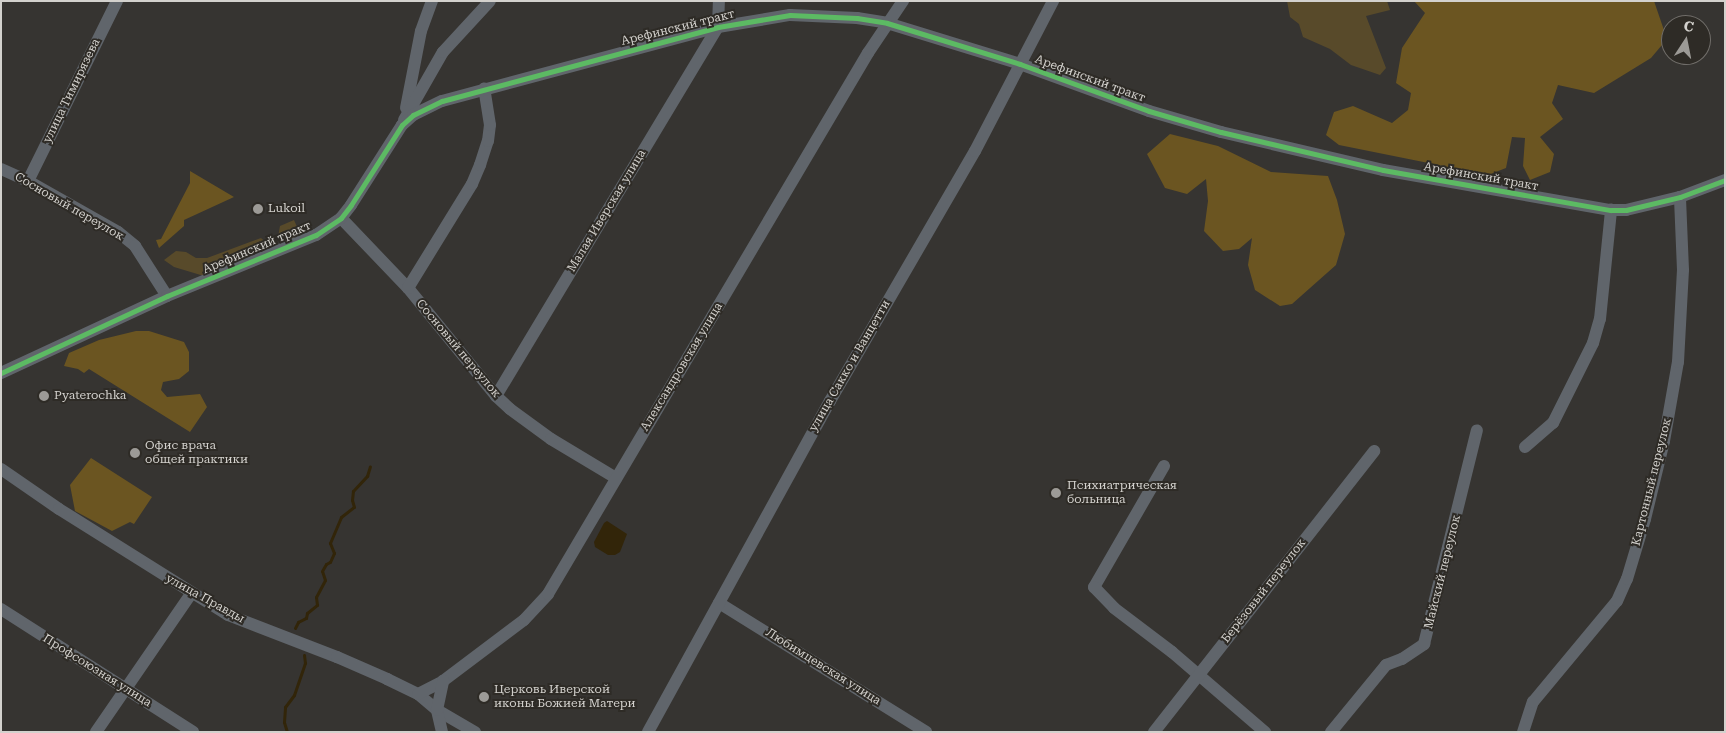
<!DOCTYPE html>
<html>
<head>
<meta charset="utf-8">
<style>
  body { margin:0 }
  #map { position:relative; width:1726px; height:733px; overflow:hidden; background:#363431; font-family:"Roboto Serif",serif }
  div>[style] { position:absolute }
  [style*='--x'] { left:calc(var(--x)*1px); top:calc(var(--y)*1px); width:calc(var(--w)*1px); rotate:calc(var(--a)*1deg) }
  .green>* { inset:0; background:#584a2a }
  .forest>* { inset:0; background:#6b5521 }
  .water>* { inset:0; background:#322509 }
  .stream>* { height:3px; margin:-1.5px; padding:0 1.5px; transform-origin:1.5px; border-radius:1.5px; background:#322509 }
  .minor>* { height:12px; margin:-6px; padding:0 6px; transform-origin:6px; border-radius:6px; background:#60656b }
  .cycleway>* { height:5px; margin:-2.5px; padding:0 2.5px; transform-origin:2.5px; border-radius:2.5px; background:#5cba63 }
  .dots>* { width:14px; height:14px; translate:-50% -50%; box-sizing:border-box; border:2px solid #2e2b26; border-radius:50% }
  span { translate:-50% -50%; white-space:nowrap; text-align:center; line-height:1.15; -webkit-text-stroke:4px #2e2b26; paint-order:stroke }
  .street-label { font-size:12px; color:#d3d1cd }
  .poi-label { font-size:12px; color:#d3d1cd }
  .left { translate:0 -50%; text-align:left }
  .frame { position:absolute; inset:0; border:2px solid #d3d1cd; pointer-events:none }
  .north { position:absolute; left:1661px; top:15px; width:50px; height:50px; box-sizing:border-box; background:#2e2b26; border:1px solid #706d69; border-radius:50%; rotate:11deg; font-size:14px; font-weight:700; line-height:20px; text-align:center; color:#d3d1cd }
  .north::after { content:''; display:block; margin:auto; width:18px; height:22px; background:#9c9a96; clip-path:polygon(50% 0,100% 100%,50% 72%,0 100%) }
</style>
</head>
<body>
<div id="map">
  <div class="green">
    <div style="clip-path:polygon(1287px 1px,1387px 1px,1390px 10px,1366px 16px,1386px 68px,1380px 75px,1351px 65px,1330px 49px,1303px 37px,1299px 24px,1290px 17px)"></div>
    <div style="clip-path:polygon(294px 220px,301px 236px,287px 241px,278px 237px,280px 226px)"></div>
    <div style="clip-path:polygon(261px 238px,268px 244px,266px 251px,204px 276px,174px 267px,164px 260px,176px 251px,186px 252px,196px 258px,207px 258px)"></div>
  </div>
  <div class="forest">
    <div style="clip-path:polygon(1414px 1px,1654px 1px,1667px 39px,1651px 58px,1594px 93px,1558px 85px,1552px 103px,1563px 119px,1540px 137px,1554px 154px,1550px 172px,1530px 180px,1523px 166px,1525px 138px,1512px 137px,1506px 168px,1488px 175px,1339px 145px,1326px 135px,1334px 112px,1353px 106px,1392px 123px,1408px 110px,1411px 93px,1396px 83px,1402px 48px,1425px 13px)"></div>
    <div style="clip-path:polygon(1170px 134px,1218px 146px,1271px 172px,1328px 176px,1337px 200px,1345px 234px,1336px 265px,1292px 304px,1280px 306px,1255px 290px,1248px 265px,1252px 238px,1239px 249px,1223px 251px,1204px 231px,1208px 201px,1206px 179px,1187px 194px,1165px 188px,1147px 154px)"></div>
    <div style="clip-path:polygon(190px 171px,234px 197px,184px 220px,184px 226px,159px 248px,156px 240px,161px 239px,190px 183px)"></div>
    <div style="clip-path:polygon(136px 331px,149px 331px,184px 342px,189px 352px,189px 371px,179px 379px,163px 382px,161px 390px,167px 397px,200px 394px,207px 407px,190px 432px,89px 369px,84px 373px,78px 369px,64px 366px,69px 353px,99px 340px)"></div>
    <div style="clip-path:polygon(91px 458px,152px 497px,134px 524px,130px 522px,112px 531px,75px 511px,70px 485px)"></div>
  </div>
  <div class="water">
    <div style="clip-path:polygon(607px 521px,627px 534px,620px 552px,615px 555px,608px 555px,595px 547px,594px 542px,604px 523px)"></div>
  </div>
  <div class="stream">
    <div style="--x:295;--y:628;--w:7;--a:-63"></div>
    <div style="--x:298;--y:622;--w:9;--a:-27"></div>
    <div style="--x:306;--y:618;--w:5;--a:-79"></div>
    <div style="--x:307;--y:613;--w:13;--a:-39"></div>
    <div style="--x:317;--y:605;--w:8;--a:-97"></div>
    <div style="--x:316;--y:597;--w:19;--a:-62"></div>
    <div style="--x:325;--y:580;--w:9;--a:-108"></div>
    <div style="--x:322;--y:571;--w:8;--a:-60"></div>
    <div style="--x:326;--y:564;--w:4;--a:-27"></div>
    <div style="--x:330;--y:562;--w:10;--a:-66"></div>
    <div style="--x:334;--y:553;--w:11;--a:-112"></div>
    <div style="--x:330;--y:543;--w:28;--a:-67"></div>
    <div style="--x:341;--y:517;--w:16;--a:-38"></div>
    <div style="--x:354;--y:507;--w:7;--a:-106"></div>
    <div style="--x:352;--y:500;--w:9;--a:-84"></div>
    <div style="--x:353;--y:491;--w:21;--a:-47"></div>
    <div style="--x:367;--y:476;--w:10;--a:-73"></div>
    <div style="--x:287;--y:732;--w:10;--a:-107"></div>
    <div style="--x:284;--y:722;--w:15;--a:-86"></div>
    <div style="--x:285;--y:707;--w:15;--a:-53"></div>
    <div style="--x:294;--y:695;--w:34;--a:-71"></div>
    <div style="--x:305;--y:663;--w:8;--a:-97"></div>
  </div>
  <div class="minor">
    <div style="--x:406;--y:108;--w:78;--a:-79"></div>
    <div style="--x:421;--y:31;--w:32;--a:-70"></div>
    <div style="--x:404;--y:120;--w:78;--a:-60.2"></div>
    <div style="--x:443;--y:52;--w:69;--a:-47.3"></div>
    <div style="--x:1;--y:169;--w:30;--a:24"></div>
    <div style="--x:28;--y:181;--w:103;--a:29.5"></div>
    <div style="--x:118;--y:232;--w:22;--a:39"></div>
    <div style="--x:135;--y:246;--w:59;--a:57.4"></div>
    <div style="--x:28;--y:181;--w:201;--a:-63.7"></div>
    <div style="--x:341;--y:218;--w:97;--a:46.3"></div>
    <div style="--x:408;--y:288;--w:139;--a:50.8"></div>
    <div style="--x:496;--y:396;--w:19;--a:43"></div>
    <div style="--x:510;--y:409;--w:51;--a:36.2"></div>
    <div style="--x:551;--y:439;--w:76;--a:31"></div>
    <div style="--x:408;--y:288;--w:122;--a:-58.4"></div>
    <div style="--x:472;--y:184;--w:21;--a:-67"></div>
    <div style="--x:480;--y:165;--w:25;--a:-72"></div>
    <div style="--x:488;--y:141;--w:16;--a:-83"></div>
    <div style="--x:490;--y:125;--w:37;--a:-99"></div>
    <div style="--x:1;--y:373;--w:183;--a:-24.9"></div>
    <div style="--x:167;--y:296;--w:161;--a:-22.3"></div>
    <div style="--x:316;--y:235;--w:30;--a:-34"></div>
    <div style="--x:341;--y:218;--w:16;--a:-52"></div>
    <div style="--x:351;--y:205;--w:95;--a:-57.5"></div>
    <div style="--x:402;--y:125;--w:15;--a:-42"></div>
    <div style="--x:413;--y:115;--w:32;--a:-26"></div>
    <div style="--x:442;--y:101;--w:286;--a:-15"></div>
    <div style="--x:718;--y:27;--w:73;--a:-9.5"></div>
    <div style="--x:790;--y:15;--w:67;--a:2.6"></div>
    <div style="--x:857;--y:18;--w:30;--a:9"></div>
    <div style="--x:887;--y:23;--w:139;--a:17.1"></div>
    <div style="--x:1020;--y:64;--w:137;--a:20"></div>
    <div style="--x:1149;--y:111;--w:75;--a:16.3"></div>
    <div style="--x:1221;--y:132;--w:166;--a:13.2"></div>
    <div style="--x:1383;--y:170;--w:231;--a:10"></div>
    <div style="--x:1611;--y:210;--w:15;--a:0"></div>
    <div style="--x:1626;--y:210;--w:56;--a:-13.5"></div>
    <div style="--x:1680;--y:197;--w:48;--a:-20.7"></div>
    <div style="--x:496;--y:396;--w:431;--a:-59"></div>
    <div style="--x:718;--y:27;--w:26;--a:-88"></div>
    <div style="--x:1525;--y:447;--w:37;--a:-41"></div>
    <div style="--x:1553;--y:423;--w:89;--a:-63.4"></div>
    <div style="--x:1593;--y:343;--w:25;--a:-74"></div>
    <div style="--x:1600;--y:319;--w:110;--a:-84.2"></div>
    <div style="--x:1164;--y:466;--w:140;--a:120"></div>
    <div style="--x:1094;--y:587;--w:29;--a:46"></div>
    <div style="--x:1114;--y:608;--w:73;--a:37.2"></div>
    <div style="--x:1172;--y:652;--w:123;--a:40.7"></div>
    <div style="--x:1;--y:469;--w:70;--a:34.6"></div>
    <div style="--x:59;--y:509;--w:199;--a:32.1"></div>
    <div style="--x:228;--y:615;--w:117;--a:21.1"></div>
    <div style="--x:337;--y:657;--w:55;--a:23.7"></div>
    <div style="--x:387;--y:679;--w:34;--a:26"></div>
    <div style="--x:418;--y:694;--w:25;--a:40"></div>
    <div style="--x:437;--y:710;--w:44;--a:30.1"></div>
    <div style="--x:719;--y:603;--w:244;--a:31.9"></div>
    <div style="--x:1;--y:609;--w:228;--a:32.6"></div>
    <div style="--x:418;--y:694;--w:28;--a:-27"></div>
    <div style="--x:443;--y:681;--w:101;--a:-37"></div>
    <div style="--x:524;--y:620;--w:35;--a:-47"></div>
    <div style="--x:548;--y:594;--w:629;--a:-59.4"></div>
    <div style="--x:868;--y:53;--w:63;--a:-56.1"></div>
    <div style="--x:96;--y:732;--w:168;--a:-55.5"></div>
    <div style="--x:442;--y:732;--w:23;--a:-103"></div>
    <div style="--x:437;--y:710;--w:30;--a:-78"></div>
    <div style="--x:648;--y:732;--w:378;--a:-61.2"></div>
    <div style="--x:830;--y:401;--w:289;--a:-59.9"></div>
    <div style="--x:975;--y:151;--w:169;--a:-62.5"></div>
    <div style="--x:1154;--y:732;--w:357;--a:-51.9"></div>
    <div style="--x:1331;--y:732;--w:87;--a:-50.6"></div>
    <div style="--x:1386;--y:665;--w:17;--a:-21"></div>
    <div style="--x:1402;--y:659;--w:27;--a:-34"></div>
    <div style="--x:1424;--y:644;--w:220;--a:-76.1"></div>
    <div style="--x:1523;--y:732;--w:32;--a:-72"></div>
    <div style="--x:1533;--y:702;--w:131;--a:-50.3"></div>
    <div style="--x:1617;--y:601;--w:24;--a:-66"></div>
    <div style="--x:1627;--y:579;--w:63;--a:-73.3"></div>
    <div style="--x:1645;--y:519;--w:80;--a:-76.3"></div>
    <div style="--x:1664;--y:441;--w:80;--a:-80"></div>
    <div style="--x:1678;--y:362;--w:92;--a:-86.9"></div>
    <div style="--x:1683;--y:270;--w:73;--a:-92.4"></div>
  </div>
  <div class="cycleway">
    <div style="--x:1;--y:373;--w:183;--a:-24.9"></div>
    <div style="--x:167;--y:296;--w:161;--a:-22.3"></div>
    <div style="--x:316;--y:235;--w:30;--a:-34"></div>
    <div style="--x:341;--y:218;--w:16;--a:-52"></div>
    <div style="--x:351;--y:205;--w:95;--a:-57.5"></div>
    <div style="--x:402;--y:125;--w:15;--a:-42"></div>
    <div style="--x:413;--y:115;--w:32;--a:-26"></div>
    <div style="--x:442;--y:101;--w:286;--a:-15"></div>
    <div style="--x:718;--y:27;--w:73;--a:-9.5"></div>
    <div style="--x:790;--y:15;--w:67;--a:2.6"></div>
    <div style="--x:857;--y:18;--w:30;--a:9"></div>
    <div style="--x:887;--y:23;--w:139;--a:17.1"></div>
    <div style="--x:1020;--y:64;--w:137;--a:20"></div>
    <div style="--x:1149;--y:111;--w:75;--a:16.3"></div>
    <div style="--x:1221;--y:132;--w:166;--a:13.2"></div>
    <div style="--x:1383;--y:170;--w:231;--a:10"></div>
    <div style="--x:1611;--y:210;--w:15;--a:0"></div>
    <div style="--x:1626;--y:210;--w:56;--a:-13.5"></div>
    <div style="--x:1680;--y:197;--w:48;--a:-20.7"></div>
  </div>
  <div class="dots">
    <div style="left:258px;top:209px;background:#9c9a96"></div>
    <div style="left:44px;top:396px;background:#9c9a96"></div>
    <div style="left:135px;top:453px;background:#9c9a96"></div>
    <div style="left:1056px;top:493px;background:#9c9a96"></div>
    <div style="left:484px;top:697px;background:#9c9a96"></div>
  </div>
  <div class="street-label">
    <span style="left:678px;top:28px;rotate:-14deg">Арефинский тракт</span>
    <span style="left:1090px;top:79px;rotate:20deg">Арефинский тракт</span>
    <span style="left:72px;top:91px;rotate:-64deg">улица Тимирязева</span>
    <span style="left:1481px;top:177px;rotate:10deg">Арефинский тракт</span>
    <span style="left:69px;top:207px;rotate:30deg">Сосновый переулок</span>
    <span style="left:607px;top:211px;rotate:-59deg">Малая Иверская улица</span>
    <span style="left:257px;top:248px;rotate:-23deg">Арефинский тракт</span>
    <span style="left:458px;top:349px;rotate:50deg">Сосновый переулок</span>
    <span style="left:850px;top:366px;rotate:-60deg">улица Сакко и Ванцетти</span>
    <span style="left:682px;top:367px;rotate:-59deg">Александровская улица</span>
    <span style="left:1652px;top:482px;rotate:-76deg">Картонный переулок</span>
    <span style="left:1443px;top:572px;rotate:-76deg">Майский переулок</span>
    <span style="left:1264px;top:591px;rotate:-52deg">Берёзовый переулок</span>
    <span style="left:205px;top:599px;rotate:29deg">улица Правды</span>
    <span style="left:823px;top:667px;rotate:32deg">Любимцевская улица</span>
    <span style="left:97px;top:671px;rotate:32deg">Профсоюзная улица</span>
  </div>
  <div class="poi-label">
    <span class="left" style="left:268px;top:209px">Lukoil</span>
    <span class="left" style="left:54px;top:396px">Pyaterochka</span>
    <span class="left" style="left:145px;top:453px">Офис врача<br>общей практики</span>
    <span class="left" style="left:1067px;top:493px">Психиатрическая<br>больница</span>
    <span class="left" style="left:494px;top:697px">Церковь Иверской<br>иконы Божией Матери</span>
  </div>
  <div class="frame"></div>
  <div class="north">С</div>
</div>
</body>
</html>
